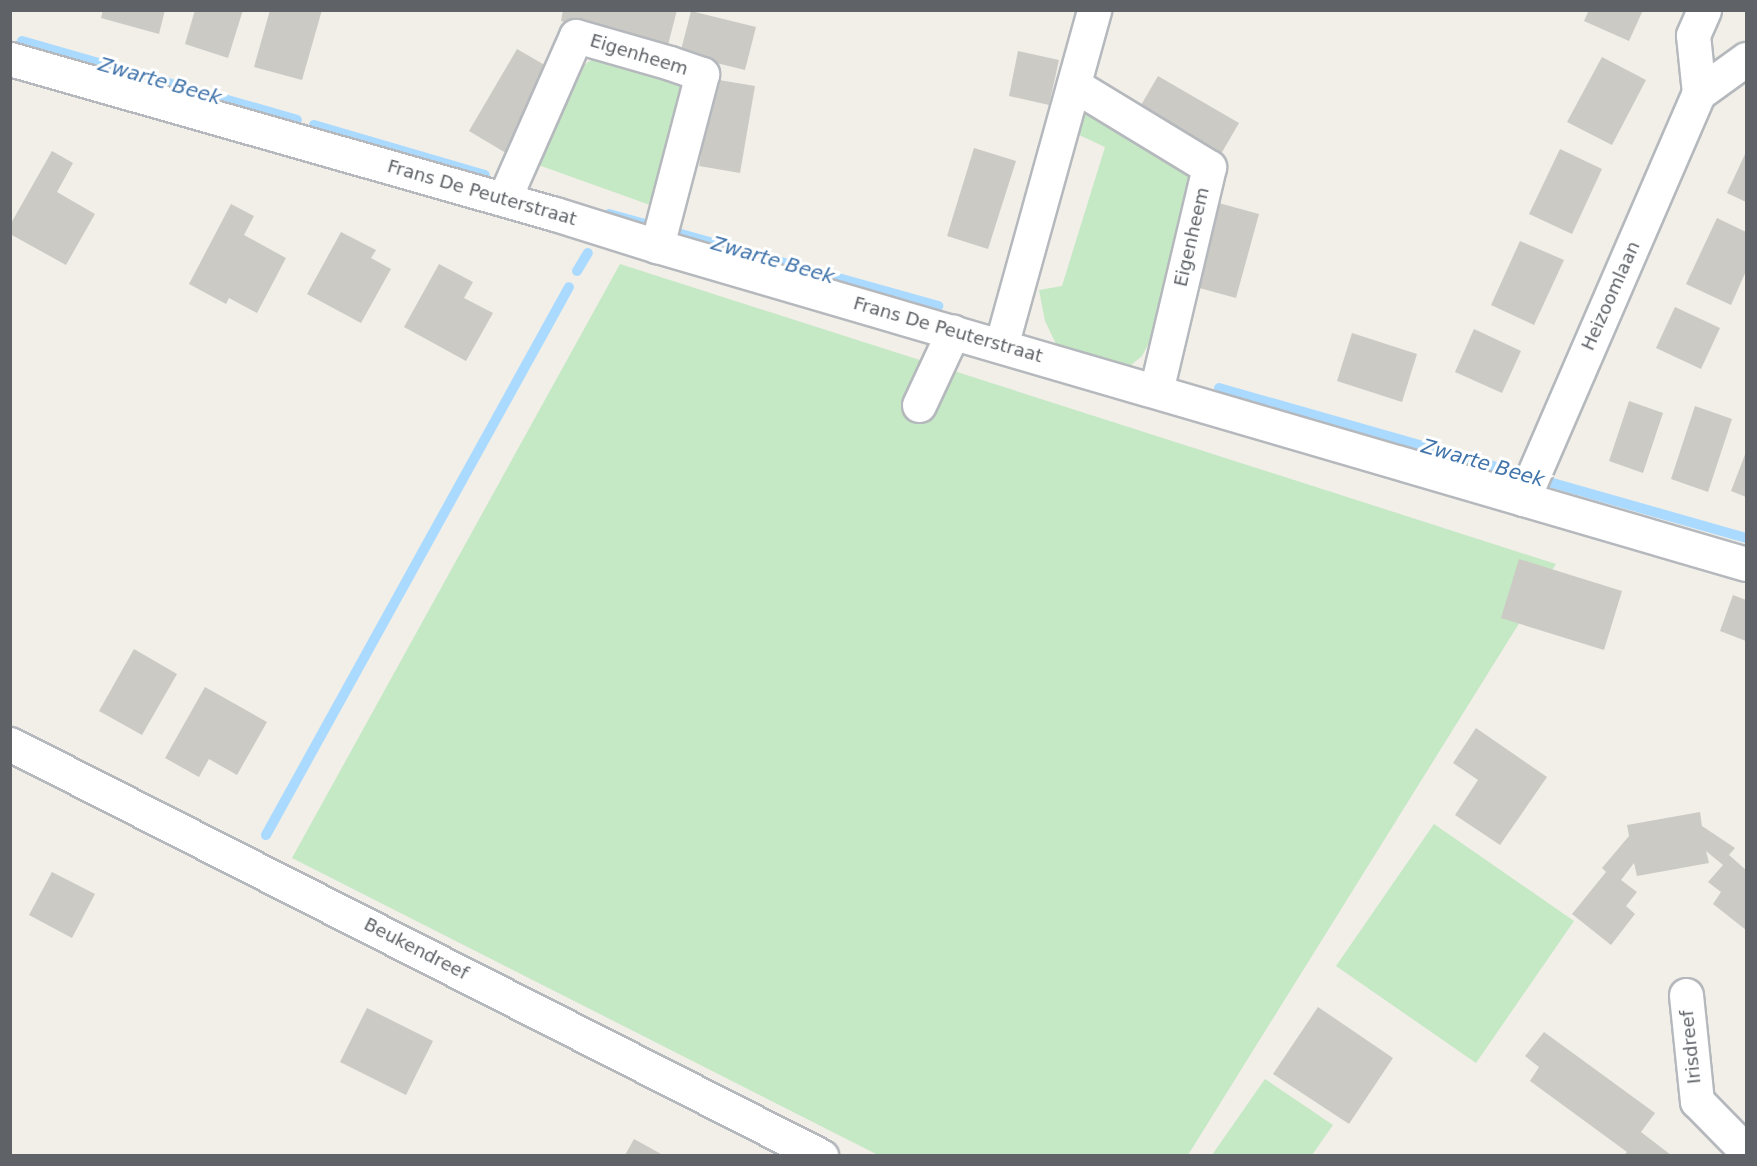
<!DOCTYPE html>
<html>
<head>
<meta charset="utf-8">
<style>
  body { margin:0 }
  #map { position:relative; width:1757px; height:1166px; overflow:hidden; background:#f1efe8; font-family:"DejaVu Sans",sans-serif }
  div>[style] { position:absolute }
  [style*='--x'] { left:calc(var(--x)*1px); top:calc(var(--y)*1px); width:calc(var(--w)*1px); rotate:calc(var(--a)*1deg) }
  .green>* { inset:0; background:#c5e8c5 }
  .stream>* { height:10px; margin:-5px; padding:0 5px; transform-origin:5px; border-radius:5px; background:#aadaff }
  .building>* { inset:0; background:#cccac5 }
  .roads { filter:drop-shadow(2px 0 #b5b8bc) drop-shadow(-2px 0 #b5b8bc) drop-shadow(0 2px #b5b8bc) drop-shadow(0 -2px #b5b8bc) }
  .minor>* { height:33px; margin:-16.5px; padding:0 16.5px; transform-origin:16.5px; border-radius:16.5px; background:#fff }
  span { translate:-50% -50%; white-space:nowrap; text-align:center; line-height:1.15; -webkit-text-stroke:6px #fff; paint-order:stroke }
  .street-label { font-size:18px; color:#5f6368 }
  .water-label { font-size:20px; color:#4174aa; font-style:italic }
  .frame { position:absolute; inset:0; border:12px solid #5f6368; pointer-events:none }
</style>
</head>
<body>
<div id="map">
  <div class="green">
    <div style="clip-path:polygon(600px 54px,678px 78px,683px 91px,646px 231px,650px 205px,530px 162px,568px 76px)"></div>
    <div style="clip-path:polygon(1083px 111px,1185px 165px,1190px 172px,1191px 182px,1149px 343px,1142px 356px,1130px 366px,1116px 366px,1057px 346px,1045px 321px,1039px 290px,1062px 286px,1105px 147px,1077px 134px)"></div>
    <div style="clip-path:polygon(620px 264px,1556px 564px,1188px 1155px,878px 1155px,292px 858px)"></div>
    <div style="clip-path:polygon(1434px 824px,1574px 921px,1476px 1063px,1336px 966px)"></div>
    <div style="clip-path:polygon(1265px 1079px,1333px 1125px,1312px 1155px,1212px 1155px)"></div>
  </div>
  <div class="stream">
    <div style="--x:22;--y:41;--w:286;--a:16"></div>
    <div style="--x:314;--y:125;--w:178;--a:16.3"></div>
    <div style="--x:609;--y:214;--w:342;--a:15.6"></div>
    <div style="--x:577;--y:271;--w:21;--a:-59"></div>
    <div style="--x:1219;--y:388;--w:548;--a:15.89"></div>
    <div style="--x:266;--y:835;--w:626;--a:-61.06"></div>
  </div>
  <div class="building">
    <div style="clip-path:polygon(103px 10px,165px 10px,159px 34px,101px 18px)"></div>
    <div style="clip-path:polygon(195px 10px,243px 10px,228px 58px,185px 44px)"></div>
    <div style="clip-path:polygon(270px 10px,322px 10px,302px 80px,254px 67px)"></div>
    <div style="clip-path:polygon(563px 10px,677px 10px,667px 49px,561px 21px)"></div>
    <div style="clip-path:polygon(1589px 10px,1643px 10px,1629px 41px,1584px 21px)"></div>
    <div style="clip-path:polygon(691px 11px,756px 27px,745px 70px,680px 54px)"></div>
    <div style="clip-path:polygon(517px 49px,555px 71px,506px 153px,469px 131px)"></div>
    <div style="clip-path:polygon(1018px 51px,1059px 60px,1049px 105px,1009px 96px)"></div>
    <div style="clip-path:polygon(1602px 57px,1646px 80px,1612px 145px,1567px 122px)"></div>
    <div style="clip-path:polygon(1158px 76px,1239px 123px,1218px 159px,1137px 112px)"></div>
    <div style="clip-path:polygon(713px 79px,755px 86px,740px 173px,699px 166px)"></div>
    <div style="clip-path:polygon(974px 148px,1016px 161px,988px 249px,947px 236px)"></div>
    <div style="clip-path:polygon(1560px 149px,1602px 169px,1572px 234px,1529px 214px)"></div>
    <div style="clip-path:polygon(52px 151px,73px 163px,57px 192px,95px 214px,66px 265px,10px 234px,10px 225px)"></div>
    <div style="clip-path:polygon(1746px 152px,1746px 202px,1727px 193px)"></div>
    <div style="clip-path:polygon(1215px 202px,1259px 214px,1236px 298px,1192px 286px)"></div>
    <div style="clip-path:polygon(231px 204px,254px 216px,244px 235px,286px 258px,257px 313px,229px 298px,226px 304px,189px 284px)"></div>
    <div style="clip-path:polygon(1717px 218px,1746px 232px,1746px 271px,1731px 305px,1686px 284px)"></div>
    <div style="clip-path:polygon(341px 232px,376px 250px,371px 258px,391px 269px,361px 323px,307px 294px)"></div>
    <div style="clip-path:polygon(1520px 241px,1564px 260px,1534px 325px,1491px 305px)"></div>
    <div style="clip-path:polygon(439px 264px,473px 282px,464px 298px,493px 313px,466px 361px,404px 327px)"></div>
    <div style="clip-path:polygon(1675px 307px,1720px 328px,1701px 369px,1656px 348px)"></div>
    <div style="clip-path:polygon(1474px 329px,1521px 351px,1502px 393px,1455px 372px)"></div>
    <div style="clip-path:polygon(1352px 333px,1417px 354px,1402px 402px,1337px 381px)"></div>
    <div style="clip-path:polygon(1629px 401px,1663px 413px,1643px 473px,1609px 461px)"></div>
    <div style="clip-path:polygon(1695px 406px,1732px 419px,1708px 492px,1671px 479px)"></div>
    <div style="clip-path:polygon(1746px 452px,1746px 497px,1731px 491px)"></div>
    <div style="clip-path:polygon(1519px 559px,1622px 591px,1604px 650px,1501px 618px)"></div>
    <div style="clip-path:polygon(1733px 595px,1746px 600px,1746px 641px,1720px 631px)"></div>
    <div style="clip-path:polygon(134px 649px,177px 674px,142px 735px,99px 711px)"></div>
    <div style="clip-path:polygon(205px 687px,267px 722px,237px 775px,209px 759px,199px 777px,165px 758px)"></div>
    <div style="clip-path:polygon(1476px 728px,1547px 777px,1500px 845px,1455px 815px,1478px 780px,1453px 763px)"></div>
    <div style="clip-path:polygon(1700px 812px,1702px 826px,1735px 848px,1729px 855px,1746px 870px,1746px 930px,1713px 904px,1721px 892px,1708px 882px,1723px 865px,1706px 851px,1709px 863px,1637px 876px,1634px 863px,1621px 880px,1637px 892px,1626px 906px,1635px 914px,1611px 945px,1572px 914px,1606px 872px,1602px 868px,1629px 836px,1627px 825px)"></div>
    <div style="clip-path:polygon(52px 872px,95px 894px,72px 938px,29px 915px)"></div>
    <div style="clip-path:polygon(1318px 1007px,1393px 1058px,1349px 1124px,1273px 1074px)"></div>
    <div style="clip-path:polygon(367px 1008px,433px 1041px,406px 1095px,340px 1062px)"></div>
    <div style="clip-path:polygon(1544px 1032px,1655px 1113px,1641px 1132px,1671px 1155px,1624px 1155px,1627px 1152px,1530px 1081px,1539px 1067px,1525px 1056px)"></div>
    <div style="clip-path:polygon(634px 1139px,663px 1155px,625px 1155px)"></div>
  </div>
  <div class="roads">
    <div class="minor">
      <div style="--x:10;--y:59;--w:567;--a:15.88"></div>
      <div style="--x:555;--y:214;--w:107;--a:17.4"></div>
      <div style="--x:657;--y:246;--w:1134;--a:16.28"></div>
      <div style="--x:1074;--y:85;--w:158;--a:31.3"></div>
      <div style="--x:1209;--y:167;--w:230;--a:103.3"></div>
      <div style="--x:1699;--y:93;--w:58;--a:-35.9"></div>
      <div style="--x:504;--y:199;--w:178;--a:-66.2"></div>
      <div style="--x:576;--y:36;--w:98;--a:16"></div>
      <div style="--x:670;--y:63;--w:34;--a:19"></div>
      <div style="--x:702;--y:74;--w:178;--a:104.7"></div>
      <div style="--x:1001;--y:346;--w:349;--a:-74.5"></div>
      <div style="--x:919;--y:405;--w:81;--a:-65"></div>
      <div style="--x:1523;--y:499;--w:443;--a:-66.6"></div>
      <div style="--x:1699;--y:93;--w:58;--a:-95.9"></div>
      <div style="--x:1693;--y:35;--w:27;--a:-66"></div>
      <div style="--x:10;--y:744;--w:910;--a:26.93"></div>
      <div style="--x:1686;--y:995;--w:107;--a:84.1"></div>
      <div style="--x:1697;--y:1101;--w:70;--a:45.6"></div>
    </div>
  </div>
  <div class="street-label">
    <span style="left:639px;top:55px;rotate:17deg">Eigenheem</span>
    <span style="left:482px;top:193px;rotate:16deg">Frans De Peuterstraat</span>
    <span style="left:1192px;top:237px;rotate:-77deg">Eigenheem</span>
    <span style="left:1611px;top:296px;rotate:-66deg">Heizoomlaan</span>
    <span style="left:948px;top:330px;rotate:16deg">Frans De Peuterstraat</span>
    <span style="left:416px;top:949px;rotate:27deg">Beukendreef</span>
    <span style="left:1691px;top:1047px;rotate:-96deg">Irisdreef</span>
  </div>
  <div class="water-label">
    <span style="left:160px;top:81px;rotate:16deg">Zwarte Beek</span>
    <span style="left:773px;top:260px;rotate:16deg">Zwarte Beek</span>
    <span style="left:1483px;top:463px;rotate:16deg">Zwarte Beek</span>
  </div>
  <div class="frame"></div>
</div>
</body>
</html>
